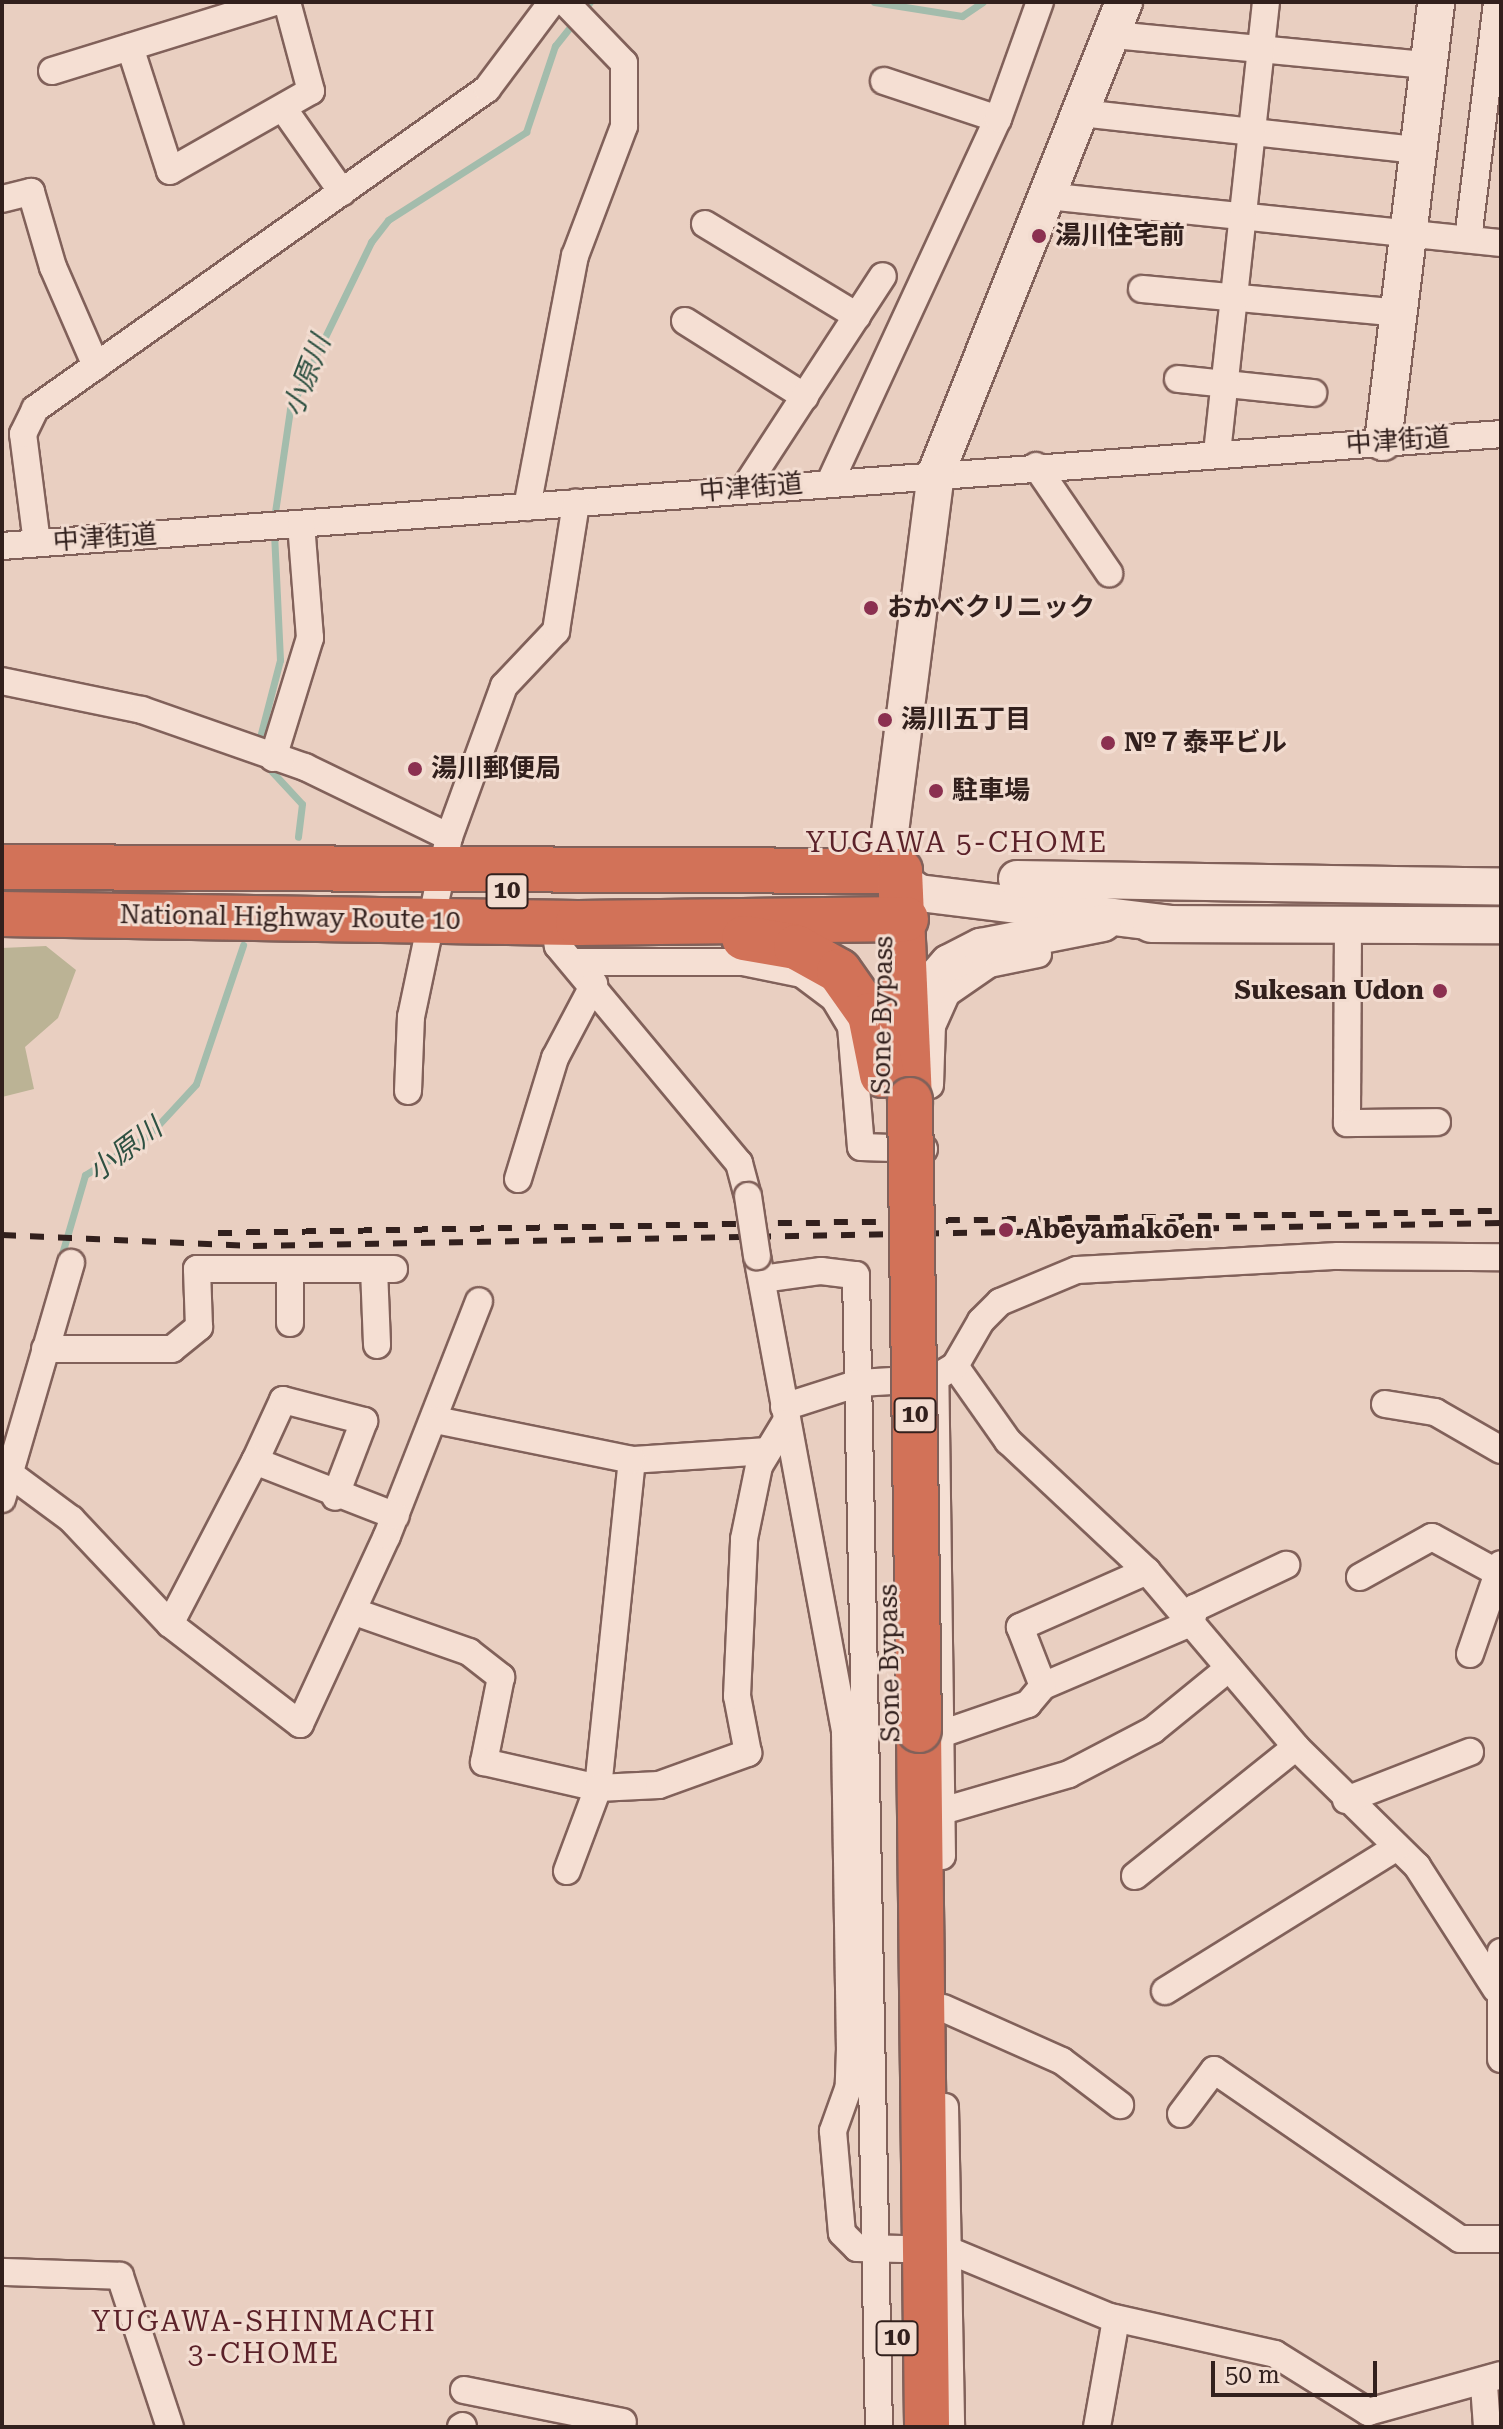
<!DOCTYPE html>
<html>
<head>
<meta charset="utf-8">
<style>
  body { margin:0 }
  #map { position:relative; width:1503px; height:2429px; overflow:hidden; background:#e9cfc1; font-family:"Roboto Serif","Noto Sans JP",serif }
  div>[style] { position:absolute }
  [style*='--x'] { left:calc(var(--x)*1px); top:calc(var(--y)*1px); width:calc(var(--w)*1px); rotate:calc(var(--a)*1deg) }
  .cemetery>* { inset:0; background:#bbb395 }
  .stream>* { height:7px; margin:-3.5px; padding:0 3.5px; transform-origin:3.5px; border-radius:3.5px; background:#a3bcac }
  .roads { filter:drop-shadow(2px 0 #81615a) drop-shadow(-2px 0 #81615a) drop-shadow(0 2px #81615a) drop-shadow(0 -2px #81615a) }
  .street>* { height:26px; margin:-13px; padding:0 13px; transform-origin:13px; border-radius:13px; background:#f5dfd3 }
  .secondary>* { height:36px; margin:-18px; padding:0 18px; transform-origin:18px; border-radius:18px; background:#f5dfd3 }
  .highway>* { height:44px; margin:-22px; padding:0 22px; transform-origin:22px; border-radius:22px; background:#d27258 }
  .rail>* { height:6px; margin-top:-3px; transform-origin:0; background:repeating-linear-gradient(90deg,#32201d 0 14px,transparent 0 28px) }
  .bridges { filter:drop-shadow(2px 0 #81615a) drop-shadow(-2px 0 #81615a) drop-shadow(0 2px #81615a) drop-shadow(0 -2px #81615a) }
  .street-bridge>* { height:26px; margin:-13px; padding:0 13px; transform-origin:13px; border-radius:13px; background:#f5dfd3 }
  .highway-bridge>* { height:44px; margin:-22px; padding:0 22px; transform-origin:22px; border-radius:22px; background:#d27258 }
  .dots>* { width:22px; height:22px; translate:-50% -50%; box-sizing:border-box; border:4px solid #f2dcd0; border-radius:50% }
  span { translate:-50% -50%; white-space:nowrap; text-align:center; line-height:1.15; -webkit-text-stroke:6px #f2dcd0; paint-order:stroke }
  .shield-label span { padding:2px 6px; background:#f2dcd0; border:2px solid; border-radius:6px; -webkit-text-stroke-width:0 }
  .shield-label { font-size:24px; color:#32201d; font-weight:700 }
  .poi-label { font-size:26px; color:#32201d; font-weight:700 }
  .left { translate:0 -50%; text-align:left }
  .right { translate:-100% -50%; text-align:right }
  .street-label { font-size:26px; color:#32201d }
  .water-label { font-size:28px; color:#2e5142; font-style:italic }
  .neighbourhood-label { font-size:28px; color:#5b2129; letter-spacing:2px }
  .frame { position:absolute; inset:0; border:4px solid #32201d; pointer-events:none }
  .scale { position:absolute; left:1211px; top:2361px; width:166px; height:36px; box-sizing:border-box; border:4px solid #32201d; border-top:0; padding-left:10px; font-size:24px; line-height:28px; white-space:nowrap; color:#32201d; -webkit-text-stroke:6px #f2dcd0; paint-order:stroke }
</style>
</head>
<body>
<div id="map">
  <div class="cemetery">
    <div style="clip-path:polygon(46px 946px,76px 970px,58px 1018px,25px 1047px,34px 1089px,2px 1097px,2px 948px)"></div>
  </div>
  <div class="stream">
    <div style="--x:874;--y:2;--w:89;--a:9"></div>
    <div style="--x:962;--y:16;--w:25;--a:-34"></div>
    <div style="--x:274;--y:519;--w:111;--a:-81.7"></div>
    <div style="--x:290;--y:409;--w:186;--a:-64.1"></div>
    <div style="--x:371;--y:242;--w:28;--a:-52"></div>
    <div style="--x:388;--y:220;--w:164;--a:-32.5"></div>
    <div style="--x:526;--y:132;--w:91;--a:-71.4"></div>
    <div style="--x:555;--y:46;--w:56;--a:-51.5"></div>
    <div style="--x:258;--y:745;--w:88;--a:-75.5"></div>
    <div style="--x:280;--y:660;--w:129;--a:-92.7"></div>
    <div style="--x:265;--y:764;--w:54;--a:47.2"></div>
    <div style="--x:302;--y:804;--w:33;--a:97"></div>
    <div style="--x:59;--y:1264;--w:93;--a:-73.7"></div>
    <div style="--x:85;--y:1175;--w:75;--a:-32"></div>
    <div style="--x:149;--y:1135;--w:69;--a:-47.3"></div>
    <div style="--x:196;--y:1084;--w:147;--a:-71.3"></div>
  </div>
  <div class="roads">
    <div class="street">
      <div style="--x:1114;--y:35;--w:314;--a:5.5"></div>
      <div style="--x:130;--y:47;--w:130;--a:72.1"></div>
      <div style="--x:170;--y:171;--w:162;--a:-29.6"></div>
      <div style="--x:311;--y:91;--w:92;--a:-105.1"></div>
      <div style="--x:52;--y:71;--w:233;--a:-17.2"></div>
      <div style="--x:884;--y:81;--w:120;--a:18.4"></div>
      <div style="--x:283;--y:108;--w:103;--a:54.9"></div>
      <div style="--x:1081;--y:113;--w:336;--a:6.3"></div>
      <div style="--x:1046;--y:196;--w:457;--a:5.9"></div>
      <div style="--x:2;--y:199;--w:30;--a:-14"></div>
      <div style="--x:31;--y:192;--w:78;--a:73.7"></div>
      <div style="--x:53;--y:267;--w:108;--a:66.5"></div>
      <div style="--x:705;--y:224;--w:178;--a:31.2"></div>
      <div style="--x:1468;--y:239;--w:239;--a:-83"></div>
      <div style="--x:1142;--y:289;--w:258;--a:5.3"></div>
      <div style="--x:685;--y:321;--w:142;--a:32.3"></div>
      <div style="--x:1178;--y:379;--w:136;--a:5.9"></div>
      <div style="--x:1217;--y:453;--w:454;--a:-83.8"></div>
      <div style="--x:1036;--y:466;--w:130;--a:55.7"></div>
      <div style="--x:830;--y:482;--w:400;--a:-65.2"></div>
      <div style="--x:998;--y:119;--w:124;--a:-70.3"></div>
      <div style="--x:744;--y:489;--w:254;--a:-56.9"></div>
      <div style="--x:527;--y:507;--w:256;--a:-79.2"></div>
      <div style="--x:575;--y:256;--w:139;--a:-69.3"></div>
      <div style="--x:624;--y:126;--w:63;--a:-90"></div>
      <div style="--x:624;--y:63;--w:85;--a:-134"></div>
      <div style="--x:37;--y:543;--w:110;--a:-97.3"></div>
      <div style="--x:23;--y:434;--w:28;--a:-64"></div>
      <div style="--x:35;--y:409;--w:554;--a:-35.3"></div>
      <div style="--x:487;--y:89;--w:109;--a:-53.2"></div>
      <div style="--x:2;--y:546;--w:1503;--a:-4.27"></div>
      <div style="--x:2;--y:681;--w:143;--a:11.7"></div>
      <div style="--x:142;--y:710;--w:173;--a:19.3"></div>
      <div style="--x:305;--y:767;--w:160;--a:25.9"></div>
      <div style="--x:273;--y:758;--w:126;--a:-72.9"></div>
      <div style="--x:310;--y:638;--w:114;--a:-94.5"></div>
      <div style="--x:554;--y:922;--w:24;--a:81"></div>
      <div style="--x:558;--y:946;--w:283;--a:50.2"></div>
      <div style="--x:739;--y:1163;--w:34;--a:75"></div>
      <div style="--x:1348;--y:924;--w:199;--a:90.3"></div>
      <div style="--x:1347;--y:1123;--w:90;--a:-0.6"></div>
      <div style="--x:576;--y:962;--w:167;--a:0"></div>
      <div style="--x:743;--y:962;--w:60;--a:11.5"></div>
      <div style="--x:802;--y:974;--w:40;--a:37"></div>
      <div style="--x:834;--y:998;--w:33;--a:59"></div>
      <div style="--x:851;--y:1026;--w:121;--a:85.3"></div>
      <div style="--x:861;--y:1147;--w:63;--a:1.8"></div>
      <div style="--x:930;--y:1085;--w:59;--a:-88.1"></div>
      <div style="--x:932;--y:1026;--w:36;--a:-66"></div>
      <div style="--x:947;--y:993;--w:51;--a:-34.6"></div>
      <div style="--x:989;--y:964;--w:50;--a:-11.5"></div>
      <div style="--x:408;--y:1091;--w:74;--a:-87.7"></div>
      <div style="--x:411;--y:1017;--w:184;--a:-78.1"></div>
      <div style="--x:449;--y:837;--w:161;--a:-70"></div>
      <div style="--x:504;--y:686;--w:76;--a:-46.6"></div>
      <div style="--x:556;--y:631;--w:130;--a:-81.1"></div>
      <div style="--x:518;--y:1179;--w:127;--a:-73"></div>
      <div style="--x:555;--y:1058;--w:84;--a:-62.2"></div>
      <div style="--x:757;--y:1256;--w:485;--a:79.5"></div>
      <div style="--x:845;--y:1733;--w:315;--a:89.1"></div>
      <div style="--x:850;--y:2048;--w:38;--a:92"></div>
      <div style="--x:849;--y:2086;--w:48;--a:109.6"></div>
      <div style="--x:833;--y:2131;--w:102;--a:85"></div>
      <div style="--x:842;--y:2233;--w:21;--a:45"></div>
      <div style="--x:857;--y:2248;--w:91;--a:1.3"></div>
      <div style="--x:948;--y:2250;--w:175;--a:22.5"></div>
      <div style="--x:1110;--y:2317;--w:169;--a:12.6"></div>
      <div style="--x:1275;--y:2354;--w:110;--a:31.9"></div>
      <div style="--x:1368;--y:2412;--w:138;--a:-15.5"></div>
      <div style="--x:290;--y:1269;--w:54;--a:90"></div>
      <div style="--x:374;--y:1269;--w:76;--a:87.7"></div>
      <div style="--x:762;--y:1279;--w:60;--a:-7.7"></div>
      <div style="--x:821;--y:1271;--w:35;--a:7"></div>
      <div style="--x:856;--y:1275;--w:1152;--a:88.86"></div>
      <div style="--x:45;--y:1349;--w:127;--a:0"></div>
      <div style="--x:172;--y:1349;--w:35;--a:-39"></div>
      <div style="--x:199;--y:1327;--w:58;--a:-92"></div>
      <div style="--x:197;--y:1269;--w:197;--a:0"></div>
      <div style="--x:955;--y:1366;--w:92;--a:54.8"></div>
      <div style="--x:1008;--y:1441;--w:190;--a:43.1"></div>
      <div style="--x:1147;--y:1571;--w:231;--a:49.7"></div>
      <div style="--x:1296;--y:1747;--w:170;--a:44.5"></div>
      <div style="--x:1417;--y:1866;--w:146;--a:57.3"></div>
      <div style="--x:1385;--y:1404;--w:51;--a:9.1"></div>
      <div style="--x:1435;--y:1412;--w:76;--a:29.9"></div>
      <div style="--x:784;--y:1407;--w:79;--a:-17.7"></div>
      <div style="--x:859;--y:1383;--w:66;--a:-3.5"></div>
      <div style="--x:632;--y:1460;--w:134;--a:-3.8"></div>
      <div style="--x:255;--y:1461;--w:67;--a:-65.3"></div>
      <div style="--x:283;--y:1400;--w:84;--a:14.5"></div>
      <div style="--x:364;--y:1421;--w:81;--a:110.9"></div>
      <div style="--x:2;--y:1468;--w:86;--a:36.5"></div>
      <div style="--x:71;--y:1519;--w:144;--a:46.7"></div>
      <div style="--x:170;--y:1624;--w:164;--a:37.6"></div>
      <div style="--x:300;--y:1724;--w:207;--a:-65.2"></div>
      <div style="--x:387;--y:1536;--w:252;--a:-68.6"></div>
      <div style="--x:2;--y:1499;--w:246;--a:-73.7"></div>
      <div style="--x:1147;--y:1571;--w:139;--a:156.2"></div>
      <div style="--x:1020;--y:1627;--w:63;--a:68.7"></div>
      <div style="--x:1043;--y:1686;--w:161;--a:-23.1"></div>
      <div style="--x:1191;--y:1623;--w:16;--a:-75"></div>
      <div style="--x:1195;--y:1608;--w:101;--a:-25.3"></div>
      <div style="--x:1360;--y:1577;--w:82;--a:-29.1"></div>
      <div style="--x:1432;--y:1537;--w:75;--a:28.6"></div>
      <div style="--x:355;--y:1612;--w:121;--a:19.3"></div>
      <div style="--x:469;--y:1652;--w:41;--a:38"></div>
      <div style="--x:501;--y:1677;--w:87;--a:101.3"></div>
      <div style="--x:484;--y:1762;--w:117;--a:12.8"></div>
      <div style="--x:598;--y:1788;--w:330;--a:-84.1"></div>
      <div style="--x:632;--y:1460;--w:200;--a:-168.5"></div>
      <div style="--x:170;--y:1624;--w:184;--a:-62.5"></div>
      <div style="--x:255;--y:1461;--w:151;--a:21.3"></div>
      <div style="--x:1470;--y:1654;--w:95;--a:-71"></div>
      <div style="--x:944;--y:1733;--w:89;--a:-19"></div>
      <div style="--x:1028;--y:1704;--w:23;--a:-50"></div>
      <div style="--x:1346;--y:1800;--w:133;--a:-21.2"></div>
      <div style="--x:942;--y:1811;--w:132;--a:-16.2"></div>
      <div style="--x:1069;--y:1774;--w:95;--a:-27.6"></div>
      <div style="--x:1153;--y:1730;--w:98;--a:-39.2"></div>
      <div style="--x:942;--y:1856;--w:478;--a:-90.8"></div>
      <div style="--x:935;--y:1378;--w:23;--a:-31"></div>
      <div style="--x:955;--y:1366;--w:52;--a:-60"></div>
      <div style="--x:981;--y:1321;--w:27;--a:-45"></div>
      <div style="--x:1000;--y:1302;--w:83;--a:-22.6"></div>
      <div style="--x:1077;--y:1270;--w:261;--a:-3.1"></div>
      <div style="--x:1338;--y:1256;--w:163;--a:0.4"></div>
      <div style="--x:567;--y:1871;--w:89;--a:-69.5"></div>
      <div style="--x:598;--y:1788;--w:61;--a:-2.8"></div>
      <div style="--x:659;--y:1785;--w:95;--a:-19.8"></div>
      <div style="--x:748;--y:1753;--w:58;--a:-100.9"></div>
      <div style="--x:737;--y:1696;--w:157;--a:-87.4"></div>
      <div style="--x:744;--y:1539;--w:75;--a:-78.4"></div>
      <div style="--x:759;--y:1466;--w:50;--a:-58.8"></div>
      <div style="--x:1135;--y:1876;--w:206;--a:-38.7"></div>
      <div style="--x:1501;--y:1952;--w:107;--a:90"></div>
      <div style="--x:1165;--y:1991;--w:272;--a:-31.8"></div>
      <div style="--x:943;--y:2008;--w:130;--a:24"></div>
      <div style="--x:1062;--y:2061;--w:73;--a:37.2"></div>
      <div style="--x:945;--y:2107;--w:320;--a:88.9"></div>
      <div style="--x:1181;--y:2114;--w:55;--a:-53.1"></div>
      <div style="--x:1214;--y:2070;--w:298;--a:34.5"></div>
      <div style="--x:1460;--y:2239;--w:41;--a:0"></div>
      <div style="--x:2;--y:2272;--w:118;--a:1.9"></div>
      <div style="--x:120;--y:2276;--w:159;--a:71.7"></div>
      <div style="--x:1484;--y:2385;--w:42;--a:85.9"></div>
      <div style="--x:464;--y:2390;--w:162;--a:11.4"></div>
      <div style="--x:461;--y:2427;--w:2;--a:-27"></div>
      <div style="--x:1097;--y:2427;--w:110;--a:-80"></div>
    </div>
    <div class="secondary">
      <div style="--x:1124;--y:2;--w:507;--a:111.76"></div>
      <div style="--x:936;--y:473;--w:400;--a:97.3"></div>
      <div style="--x:885;--y:870;--w:41;--a:34.1"></div>
      <div style="--x:919;--y:893;--w:255;--a:7"></div>
      <div style="--x:1383;--y:442;--w:443;--a:-83.1"></div>
      <div style="--x:1017;--y:879;--w:484;--a:0.9"></div>
      <div style="--x:1151;--y:924;--w:350;--a:0.2"></div>
      <div style="--x:914;--y:1035;--w:49;--a:-74.5"></div>
      <div style="--x:927;--y:988;--w:33;--a:-49"></div>
      <div style="--x:949;--y:963;--w:36;--a:-27"></div>
      <div style="--x:981;--y:947;--w:124;--a:-11.1"></div>
    </div>
    <div class="highway">
      <div style="--x:2;--y:867;--w:898;--a:0.26"></div>
      <div style="--x:900;--y:871;--w:229;--a:87.5"></div>
      <div style="--x:2;--y:914;--w:576;--a:0.9"></div>
      <div style="--x:578;--y:923;--w:328;--a:-0.7"></div>
      <div style="--x:744;--y:938;--w:53;--a:9.8"></div>
      <div style="--x:796;--y:947;--w:49;--a:29.2"></div>
      <div style="--x:839;--y:971;--w:54;--a:54.8"></div>
      <div style="--x:870;--y:1015;--w:61;--a:78.7"></div>
      <div style="--x:919;--y:1730;--w:697;--a:89.34"></div>
    </div>
  </div>
  <div class="rail">
    <div style="--x:218;--y:1233;--w:1283;--a:-0.98"></div>
    <div style="--x:2;--y:1235;--w:251;--a:2.5"></div>
    <div style="--x:253;--y:1246;--w:1248;--a:-1.06"></div>
  </div>
  <div class="bridges">
    <div class="street-bridge">
      <div style="--x:748;--y:1196;--w:61;--a:81.5"></div>
    </div>
    <div class="highway-bridge">
      <div style="--x:910;--y:1100;--w:630;--a:89.18"></div>
    </div>
  </div>
  <div class="dots">
    <div style="left:1039px;top:236px;background:#8b3050"></div>
    <div style="left:871px;top:608px;background:#8b3050"></div>
    <div style="left:885px;top:720px;background:#8b3050"></div>
    <div style="left:1108px;top:743px;background:#8b3050"></div>
    <div style="left:415px;top:769px;background:#8b3050"></div>
    <div style="left:936px;top:791px;background:#8b3050"></div>
    <div style="left:1440px;top:991px;background:#8b3050"></div>
    <div style="left:1006px;top:1230px;background:#8b3050"></div>
  </div>
  <div class="shield-label">
    <span style="left:507px;top:891px">10</span>
    <span style="left:915px;top:1415px">10</span>
    <span style="left:897px;top:2338px">10</span>
  </div>
  <div class="poi-label">
    <span class="left" style="left:1055px;top:236px">湯川住宅前</span>
    <span class="left" style="left:887px;top:608px">おかべクリニック</span>
    <span class="left" style="left:901px;top:720px">湯川五丁目</span>
    <span class="left" style="left:1124px;top:743px">№７泰平ビル</span>
    <span class="left" style="left:431px;top:769px">湯川郵便局</span>
    <span class="left" style="left:952px;top:791px">駐車場</span>
    <span class="right" style="left:1424px;top:991px">Sukesan Udon</span>
    <span class="left" style="left:1024px;top:1230px">Abeyamakōen</span>
  </div>
  <div class="street-label">
    <span style="left:1398px;top:441px;rotate:-4deg">中津街道</span>
    <span style="left:751px;top:488px;rotate:-5deg">中津街道</span>
    <span style="left:105px;top:538px;rotate:-4deg">中津街道</span>
    <span style="left:290px;top:918px;rotate:1deg">National Highway Route 10</span>
    <span style="left:883px;top:1015px;rotate:-89deg">Sone Bypass</span>
    <span style="left:890px;top:1663px;rotate:-91deg">Sone Bypass</span>
  </div>
  <div class="water-label">
    <span style="left:307px;top:376px;rotate:-69deg">小原川</span>
    <span style="left:125px;top:1150px;rotate:-37deg">小原川</span>
  </div>
  <div class="neighbourhood-label">
    <span style="left:957px;top:843px">YUGAWA 5-CHOME</span>
    <span style="left:264px;top:2338px">YUGAWA-SHINMACHI<br>3-CHOME</span>
  </div>
  <div class="frame"></div>
  <div class="scale">50 m</div>
</div>
</body>
</html>
